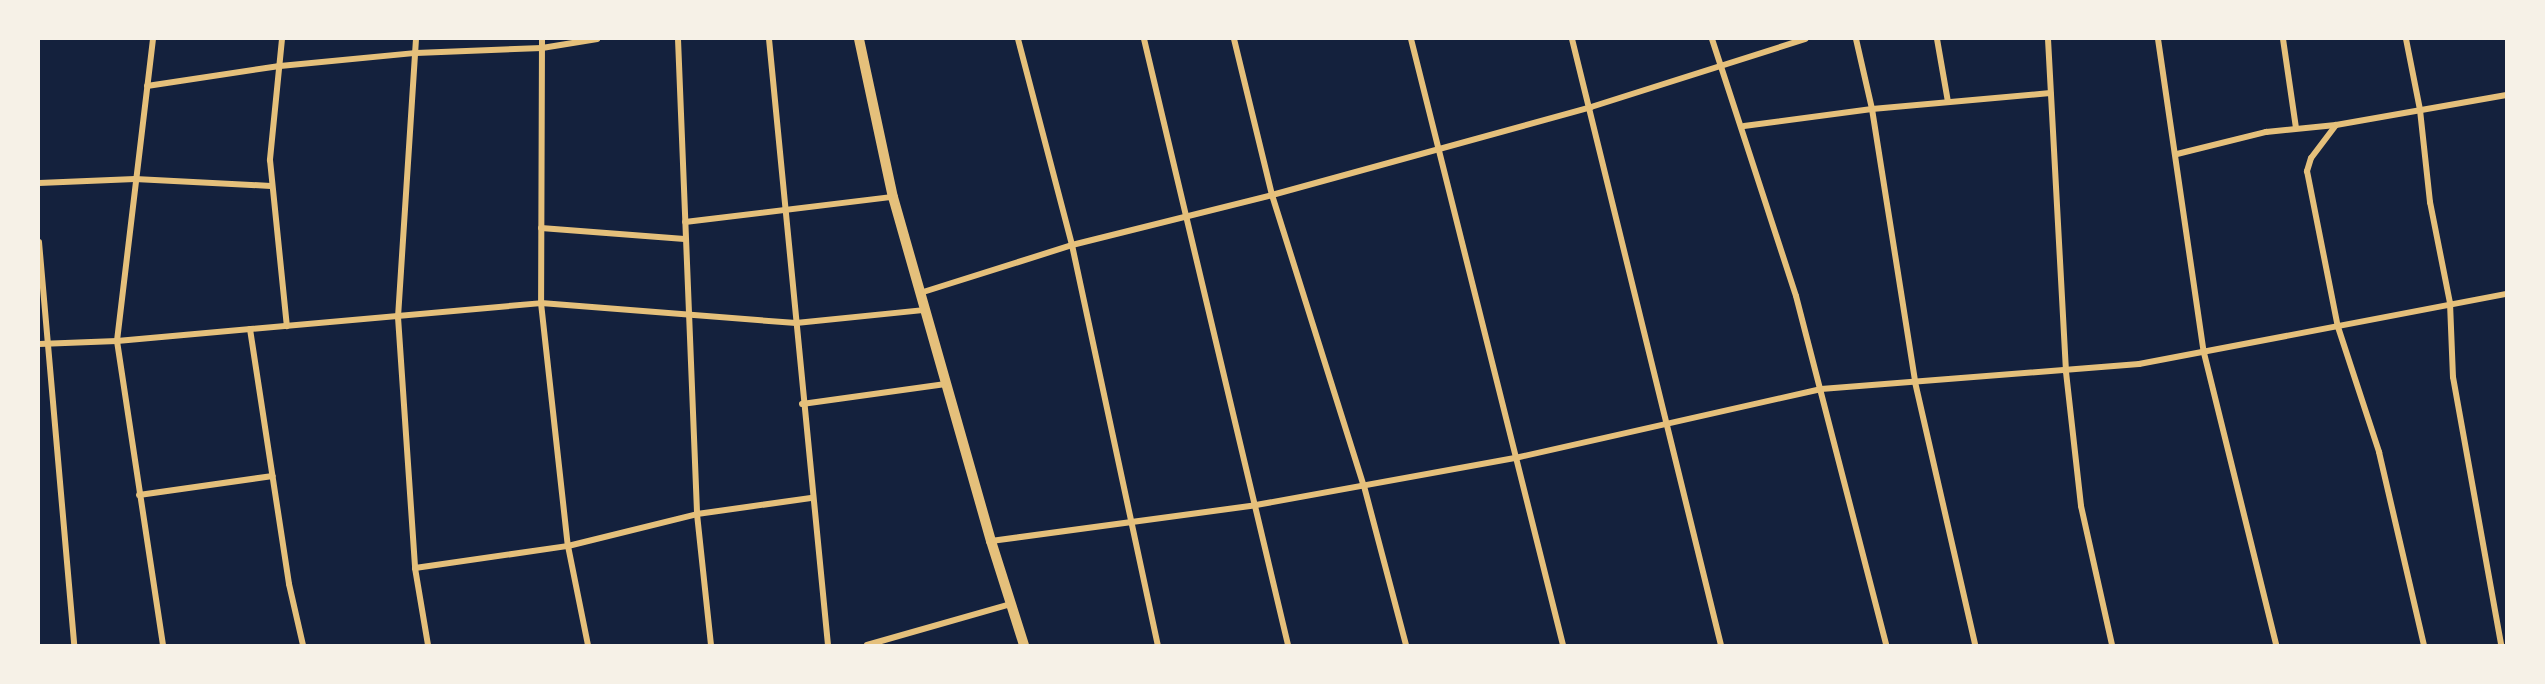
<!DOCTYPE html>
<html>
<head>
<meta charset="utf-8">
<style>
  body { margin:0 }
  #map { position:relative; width:2545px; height:684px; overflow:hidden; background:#14213d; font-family:"Asap Condensed",sans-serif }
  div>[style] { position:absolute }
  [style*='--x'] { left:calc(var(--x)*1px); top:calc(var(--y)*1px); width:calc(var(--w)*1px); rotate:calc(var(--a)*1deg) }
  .minor>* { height:6px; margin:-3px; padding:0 3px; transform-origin:3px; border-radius:3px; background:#e5c07b }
  .tertiary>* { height:10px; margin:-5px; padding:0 5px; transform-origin:5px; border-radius:5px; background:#e5c07b }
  span { translate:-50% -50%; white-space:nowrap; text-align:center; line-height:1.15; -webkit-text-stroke:6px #f6f1e7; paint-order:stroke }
  .frame { position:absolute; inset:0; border:40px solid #f6f1e7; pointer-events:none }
</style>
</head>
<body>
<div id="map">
  <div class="minor">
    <div style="--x:153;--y:39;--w:304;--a:96.8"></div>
    <div style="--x:117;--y:341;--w:307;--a:81.4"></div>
    <div style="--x:282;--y:39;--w:122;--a:95.7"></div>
    <div style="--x:270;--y:160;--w:167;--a:84.2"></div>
    <div style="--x:416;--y:39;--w:279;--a:93.7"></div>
    <div style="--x:398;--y:317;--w:252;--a:86.1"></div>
    <div style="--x:415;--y:568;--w:78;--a:80.4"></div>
    <div style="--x:542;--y:39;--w:264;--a:90.2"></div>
    <div style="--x:541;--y:303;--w:244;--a:83.7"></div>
    <div style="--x:568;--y:546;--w:101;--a:78.6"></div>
    <div style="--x:678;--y:39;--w:475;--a:87.7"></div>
    <div style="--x:697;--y:514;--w:132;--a:83.9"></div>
    <div style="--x:769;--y:39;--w:609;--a:84.44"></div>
    <div style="--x:1018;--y:39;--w:213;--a:75.3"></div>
    <div style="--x:1072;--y:245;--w:409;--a:77.9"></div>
    <div style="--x:1144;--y:39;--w:623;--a:76.63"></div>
    <div style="--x:1234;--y:39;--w:161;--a:76.3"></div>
    <div style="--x:1272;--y:195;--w:305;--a:72.5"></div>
    <div style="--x:1364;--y:486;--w:164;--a:75.2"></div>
    <div style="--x:1411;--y:39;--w:625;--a:75.92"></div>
    <div style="--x:1572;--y:39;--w:624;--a:76.19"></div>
    <div style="--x:1712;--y:39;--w:270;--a:71.9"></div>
    <div style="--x:1796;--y:296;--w:360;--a:75.5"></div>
    <div style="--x:1856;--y:39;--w:72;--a:77.1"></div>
    <div style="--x:1872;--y:109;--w:276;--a:81"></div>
    <div style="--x:1915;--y:382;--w:270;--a:77.1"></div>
    <div style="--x:1937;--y:39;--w:64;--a:80.1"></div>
    <div style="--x:2048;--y:39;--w:333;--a:86.9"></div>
    <div style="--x:2066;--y:372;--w:135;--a:83.6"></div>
    <div style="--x:2081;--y:506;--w:142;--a:77.4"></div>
    <div style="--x:2158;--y:39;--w:317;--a:81.7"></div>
    <div style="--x:2204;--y:353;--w:301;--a:76.1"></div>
    <div style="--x:2283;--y:39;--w:90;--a:81.7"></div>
    <div style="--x:2406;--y:39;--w:72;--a:78.8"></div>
    <div style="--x:2420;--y:110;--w:93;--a:83.8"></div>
    <div style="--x:2430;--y:202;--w:103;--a:78.8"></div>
    <div style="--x:2450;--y:303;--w:74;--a:87.7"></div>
    <div style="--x:2453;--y:377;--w:272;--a:79.8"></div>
    <div style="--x:147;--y:86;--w:134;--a:-8.6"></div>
    <div style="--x:280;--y:66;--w:137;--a:-5.5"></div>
    <div style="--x:416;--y:53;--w:126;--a:-2.3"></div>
    <div style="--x:542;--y:48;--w:56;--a:-9.3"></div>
    <div style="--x:2336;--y:125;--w:41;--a:127.1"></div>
    <div style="--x:2311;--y:158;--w:14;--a:107"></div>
    <div style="--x:2307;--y:171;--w:159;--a:78.8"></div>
    <div style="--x:2338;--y:327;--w:132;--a:71.8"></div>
    <div style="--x:2379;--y:452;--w:198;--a:76.9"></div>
    <div style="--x:1744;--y:126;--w:129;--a:-7.6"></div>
    <div style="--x:1872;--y:109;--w:179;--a:-5.1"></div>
    <div style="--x:2177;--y:154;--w:92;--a:-13.9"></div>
    <div style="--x:2266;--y:132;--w:70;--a:-5.7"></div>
    <div style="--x:2336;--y:125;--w:173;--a:-10"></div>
    <div style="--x:39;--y:183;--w:96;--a:-2.4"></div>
    <div style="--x:135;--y:179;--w:136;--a:2.9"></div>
    <div style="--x:685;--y:222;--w:209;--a:-6.9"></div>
    <div style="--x:541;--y:228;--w:144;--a:4.4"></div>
    <div style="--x:39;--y:242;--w:405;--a:85"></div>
    <div style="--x:920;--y:293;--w:159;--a:-17.5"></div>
    <div style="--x:1072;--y:245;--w:206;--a:-14"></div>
    <div style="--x:1272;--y:195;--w:331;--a:-15.4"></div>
    <div style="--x:1591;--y:107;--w:225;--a:-17.6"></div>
    <div style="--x:250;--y:329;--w:258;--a:81.3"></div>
    <div style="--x:289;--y:584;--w:63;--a:77.1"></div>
    <div style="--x:39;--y:344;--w:78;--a:-2.2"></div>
    <div style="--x:117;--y:341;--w:426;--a:-5.1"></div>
    <div style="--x:541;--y:303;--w:256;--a:4.5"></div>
    <div style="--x:796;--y:323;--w:130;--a:-5.8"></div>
    <div style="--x:802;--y:404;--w:145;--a:-7.9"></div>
    <div style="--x:139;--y:495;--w:135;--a:-8.1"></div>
    <div style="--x:991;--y:541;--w:267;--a:-7.7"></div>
    <div style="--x:1256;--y:505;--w:263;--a:-10.3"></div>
    <div style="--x:1515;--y:458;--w:314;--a:-12.7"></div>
    <div style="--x:1821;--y:389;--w:319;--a:-4.5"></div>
    <div style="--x:2139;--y:364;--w:374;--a:-10.8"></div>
    <div style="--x:415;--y:568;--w:155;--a:-8.2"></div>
    <div style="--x:568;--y:546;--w:133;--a:-13.9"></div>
    <div style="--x:697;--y:514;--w:115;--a:-8"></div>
    <div style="--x:867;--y:645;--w:150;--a:-15.9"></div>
  </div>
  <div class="tertiary">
    <div style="--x:859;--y:39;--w:162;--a:77.9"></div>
    <div style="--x:893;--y:197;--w:358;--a:74.1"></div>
    <div style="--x:991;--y:541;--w:109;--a:72.4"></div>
  </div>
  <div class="frame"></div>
</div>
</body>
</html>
